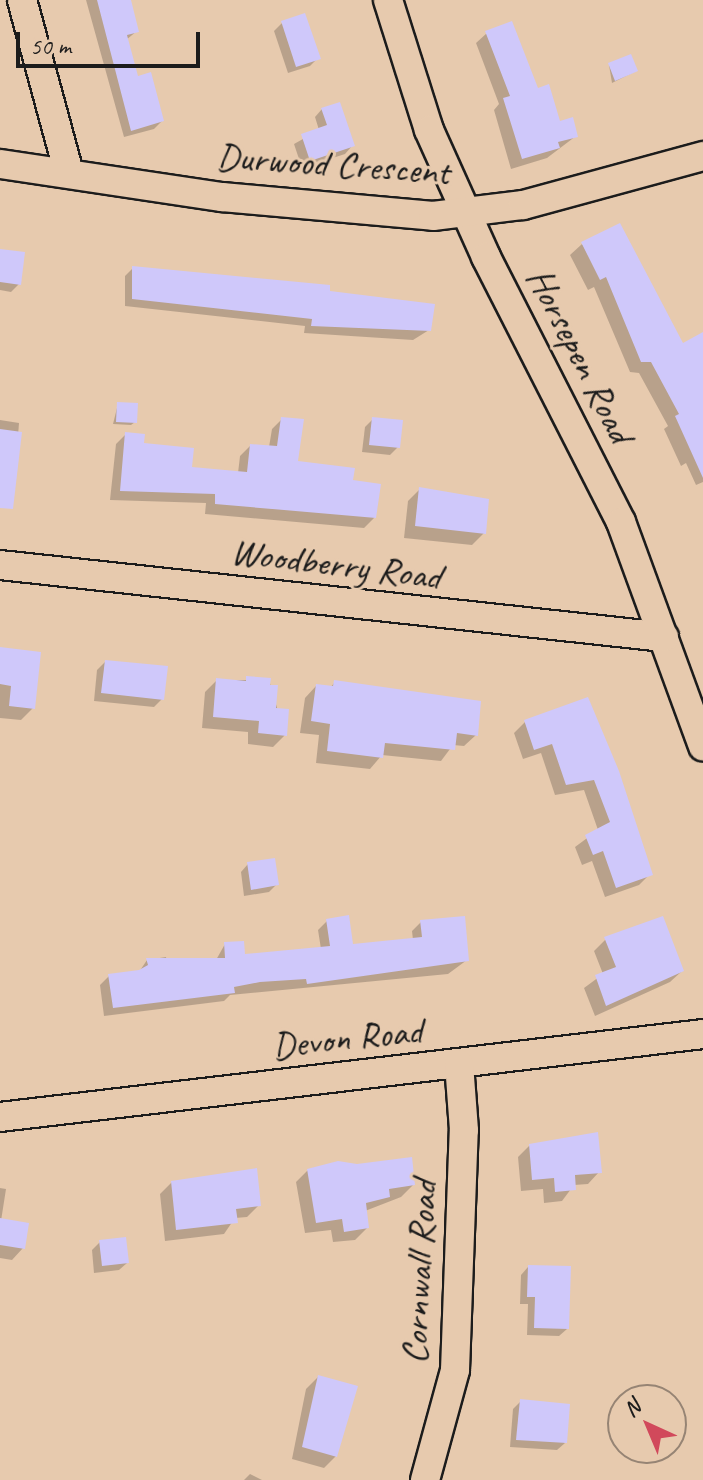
<!DOCTYPE html>
<html>
<head>
<meta charset="utf-8">
<style>
  body { margin:0 }
  #map { position:relative; width:703px; height:1480px; overflow:hidden; background:#e7caae; font-family:Caveat,sans-serif }
  div>[style] { position:absolute }
  [style*='--x'] { left:calc(var(--x)*1px); top:calc(var(--y)*1px); width:calc(var(--w)*1px); rotate:calc(var(--a)*1deg) }
  .shadow>* { inset:0; background:#0003 }
  .building>* { inset:0; background:#cfc8fa }
  .roads { filter:drop-shadow(2px 0 #1c1c1c) drop-shadow(-2px 0 #1c1c1c) drop-shadow(0 2px #1c1c1c) drop-shadow(0 -2px #1c1c1c) }
  .minor>* { height:28px; margin:-14px; padding:0 14px; transform-origin:14px; border-radius:14px; background:#e7caae }
  span { translate:-50% -50%; white-space:nowrap; text-align:center; line-height:1.15; -webkit-text-stroke:6px #e7caae; paint-order:stroke }
  .street-label { font-size:38px; color:#1c1c1c }
  .north { position:absolute; left:607px; top:1384px; width:80px; height:80px; box-sizing:border-box; background:#e7caae; border:2px solid #968474; border-radius:50%; rotate:316deg; font-size:22px; font-weight:700; line-height:32px; text-align:center; color:#1c1c1c }
  .north::after { content:''; display:block; margin:auto; width:28px; height:36px; background:#d1495b; clip-path:polygon(50% 0,100% 100%,50% 72%,0 100%) }
  .scale { position:absolute; left:16px; top:32px; width:184px; height:36px; box-sizing:border-box; border:4px solid #1c1c1c; border-top:0; padding-left:10px; font-size:24px; line-height:28px; white-space:nowrap; color:#1c1c1c; -webkit-text-stroke:6px #e7caae; paint-order:stroke }
</style>
</head>
<body>
<div id="map">
  <div class="shadow">
    <div style="clip-path:polygon(86px 0,129px 0,137px 31px,126px 40px,137px 78px,162px 121px,154px 129px,124px 137px)"></div>
    <div style="clip-path:polygon(282px 23px,318px 58px,310px 66px,288px 73px,274px 31px)"></div>
    <div style="clip-path:polygon(487px 33px,558px 123px,576px 136px,547px 158px,511px 169px,494px 110px,499px 104px,476px 43px)"></div>
    <div style="clip-path:polygon(609px 65px,636px 71px,612px 83px)"></div>
    <div style="clip-path:polygon(322px 109px,352px 146px,345px 154px,302px 168px,294px 144px,319px 130px,315px 117px)"></div>
    <div style="clip-path:polygon(582px 244px,682px 346px,703px 347px,703px 482px,696px 485px,686px 463px,681px 466px,664px 429px,668px 426px,639px 373px,630px 372px,594px 287px,588px 290px,570px 255px)"></div>
    <div style="clip-path:polygon(0 251px,19px 284px,11px 292px,0 290px)"></div>
    <div style="clip-path:polygon(133px 268px,429px 330px,413px 340px,304px 333px,305px 326px,125px 306px,125px 276px)"></div>
    <div style="clip-path:polygon(118px 404px,135px 422px,131px 425px,113px 424px)"></div>
    <div style="clip-path:polygon(282px 419px,295px 463px,351px 482px,375px 517px,364px 528px,205px 514px,206px 503px,110px 500px,116px 444px,126px 434px,190px 469px,238px 473px,240px 456px,250px 446px,269px 447px,272px 429px)"></div>
    <div style="clip-path:polygon(373px 419px,398px 447px,390px 455px,362px 452px,365px 427px)"></div>
    <div style="clip-path:polygon(0 420px,19px 423px,15px 475px,0 487px)"></div>
    <div style="clip-path:polygon(420px 489px,484px 533px,472px 545px,404px 538px,408px 501px)"></div>
    <div style="clip-path:polygon(0 649px,33px 708px,21px 720px,0 718px)"></div>
    <div style="clip-path:polygon(105px 662px,162px 699px,154px 707px,94px 701px,97px 670px)"></div>
    <div style="clip-path:polygon(217px 680px,269px 680px,285px 735px,273px 747px,248px 744px,248px 732px,202px 728px,205px 692px)"></div>
    <div style="clip-path:polygon(335px 682px,476px 735px,464px 746px,453px 745px,441px 761px,382px 755px,370px 769px,316px 763px,319px 735px,300px 733px,305px 698px,316px 686px,330px 688px)"></div>
    <div style="clip-path:polygon(586px 699px,650px 874px,639px 885px,605px 897px,592px 861px,582px 865px,575px 847px,598px 830px,584px 790px,555px 795px,541px 753px,523px 759px,514px 733px,525px 722px)"></div>
    <div style="clip-path:polygon(248px 864px,277px 884px,269px 892px,244px 896px,241px 872px)"></div>
    <div style="clip-path:polygon(327px 921px,352px 946px,413px 940px,412px 931px,421px 922px,467px 960px,448px 974px,230px 995px,224px 1001px,104px 1016px,100px 985px,109px 976px,139px 972px,147px 960px,166px 957px,167px 964px,216px 960px,225px 944px,243px 956px,321px 949px,318px 930px)"></div>
    <div style="clip-path:polygon(606px 939px,682px 971px,670px 982px,595px 1016px,584px 988px,603px 974px,594px 951px)"></div>
    <div style="clip-path:polygon(530px 1145px,599px 1172px,588px 1184px,574px 1185px,562px 1201px,544px 1203px,543px 1189px,521px 1191px,518px 1157px)"></div>
    <div style="clip-path:polygon(357px 1166px,413px 1185px,401px 1197px,365px 1211px,367px 1228px,355px 1240px,333px 1242px,331px 1230px,305px 1233px,296px 1182px,308px 1170px)"></div>
    <div style="clip-path:polygon(172px 1182px,259px 1205px,247px 1217px,235px 1218px,224px 1234px,165px 1241px,160px 1194px)"></div>
    <div style="clip-path:polygon(0 1188px,6px 1189px,1px 1221px,23px 1248px,12px 1260px,0 1258px)"></div>
    <div style="clip-path:polygon(100px 1242px,127px 1263px,119px 1270px,94px 1273px,92px 1250px)"></div>
    <div style="clip-path:polygon(528px 1267px,567px 1329px,559px 1336px,527px 1335px,528px 1304px,520px 1304px,521px 1275px)"></div>
    <div style="clip-path:polygon(318px 1377px,336px 1456px,324px 1468px,292px 1459px,306px 1389px)"></div>
    <div style="clip-path:polygon(521px 1401px,565px 1443px,557px 1450px,510px 1447px,513px 1409px)"></div>
    <div style="clip-path:polygon(250px 1474px,262px 1480px,244px 1480px)"></div>
  </div>
  <div class="building">
    <div style="clip-path:polygon(97px 0,131px 0,139px 32px,127px 35px,138px 76px,151px 72px,164px 121px,131px 131px)"></div>
    <div style="clip-path:polygon(305px 13px,321px 59px,296px 67px,281px 21px)"></div>
    <div style="clip-path:polygon(512px 21px,538px 88px,549px 84px,560px 121px,573px 117px,578px 137px,558px 142px,560px 148px,522px 159px,503px 98px,510px 96px,485px 31px)"></div>
    <div style="clip-path:polygon(631px 54px,638px 71px,615px 81px,608px 63px)"></div>
    <div style="clip-path:polygon(340px 102px,355px 146px,310px 161px,301px 134px,327px 125px,321px 108px)"></div>
    <div style="clip-path:polygon(620px 223px,683px 343px,703px 332px,703px 478px,675px 416px,679px 414px,651px 362px,641px 362px,606px 277px,600px 280px,581px 242px)"></div>
    <div style="clip-path:polygon(0 249px,25px 252px,21px 285px,0 282px)"></div>
    <div style="clip-path:polygon(132px 266px,330px 285px,330px 291px,435px 304px,431px 331px,311px 326px,312px 319px,132px 299px)"></div>
    <div style="clip-path:polygon(117px 402px,138px 403px,137px 423px,116px 422px)"></div>
    <div style="clip-path:polygon(281px 417px,304px 419px,298px 461px,355px 468px,353px 480px,381px 484px,376px 518px,215px 504px,215px 494px,120px 491px,125px 432px,145px 434px,144px 443px,194px 448px,192px 467px,247px 472px,250px 444px,277px 446px)"></div>
    <div style="clip-path:polygon(372px 417px,403px 420px,400px 448px,369px 445px)"></div>
    <div style="clip-path:polygon(0 429px,22px 432px,13px 509px,0 508px)"></div>
    <div style="clip-path:polygon(419px 487px,489px 499px,486px 534px,415px 526px)"></div>
    <div style="clip-path:polygon(0 647px,41px 652px,35px 709px,9px 706px,11px 686px,0 684px)"></div>
    <div style="clip-path:polygon(105px 660px,168px 666px,164px 700px,101px 693px)"></div>
    <div style="clip-path:polygon(246px 676px,271px 678px,270px 685px,278px 685px,276px 708px,289px 709px,287px 736px,258px 733px,259px 721px,213px 717px,216px 678px,246px 681px)"></div>
    <div style="clip-path:polygon(334px 680px,481px 701px,478px 736px,457px 733px,455px 750px,385px 743px,383px 758px,327px 751px,330px 724px,311px 721px,316px 684px,333px 686px)"></div>
    <div style="clip-path:polygon(588px 697px,619px 771px,653px 875px,616px 888px,603px 851px,593px 855px,585px 835px,610px 822px,594px 780px,566px 785px,552px 744px,534px 750px,524px 720px)"></div>
    <div style="clip-path:polygon(275px 858px,279px 885px,251px 890px,247px 862px)"></div>
    <div style="clip-path:polygon(349px 915px,353px 944px,422px 937px,420px 920px,465px 916px,469px 961px,307px 984px,306px 979px,260px 982px,234px 987px,235px 993px,113px 1008px,108px 974px,139px 970px,148px 965px,146px 958px,225px 958px,224px 942px,244px 941px,245px 954px,330px 946px,326px 919px)"></div>
    <div style="clip-path:polygon(663px 916px,684px 971px,606px 1006px,595px 975px,616px 967px,604px 937px)"></div>
    <div style="clip-path:polygon(598px 1132px,602px 1173px,575px 1175px,576px 1190px,555px 1192px,554px 1178px,532px 1180px,529px 1144px)"></div>
    <div style="clip-path:polygon(412px 1157px,415px 1185px,389px 1189px,390px 1197px,366px 1203px,369px 1228px,344px 1232px,342px 1219px,316px 1223px,307px 1169px,338px 1161px,357px 1164px)"></div>
    <div style="clip-path:polygon(257px 1168px,261px 1206px,236px 1209px,238px 1223px,176px 1230px,171px 1181px)"></div>
    <div style="clip-path:polygon(0 1218px,29px 1223px,25px 1249px,0 1245px)"></div>
    <div style="clip-path:polygon(126px 1237px,129px 1263px,102px 1266px,99px 1240px)"></div>
    <div style="clip-path:polygon(528px 1265px,571px 1266px,569px 1329px,534px 1328px,535px 1297px,527px 1297px)"></div>
    <div style="clip-path:polygon(318px 1375px,358px 1386px,337px 1457px,302px 1447px)"></div>
    <div style="clip-path:polygon(520px 1399px,570px 1404px,567px 1443px,516px 1440px)"></div>
  </div>
  <div class="roads">
    <div class="minor">
      <div style="--x:22;--y:0;--w:179;--a:74.8"></div>
      <div style="--x:388;--y:0;--w:136;--a:72.5"></div>
      <div style="--x:429;--y:130;--w:139;--a:65.8"></div>
      <div style="--x:486;--y:257;--w:297;--a:63"></div>
      <div style="--x:621;--y:522;--w:239;--a:69.9"></div>
      <div style="--x:0;--y:164;--w:224;--a:8.5"></div>
      <div style="--x:222;--y:197;--w:212;--a:5.1"></div>
      <div style="--x:433;--y:216;--w:91;--a:-7"></div>
      <div style="--x:523;--y:205;--w:187;--a:-15.2"></div>
      <div style="--x:0;--y:565;--w:668;--a:6.19"></div>
      <div style="--x:0;--y:1117;--w:708;--a:-6.73"></div>
      <div style="--x:425;--y:1480;--w:114;--a:-74.7"></div>
      <div style="--x:455;--y:1370;--w:240;--a:-87.9"></div>
      <div style="--x:464;--y:1130;--w:66;--a:-94.3"></div>
    </div>
  </div>
  <div class="street-label">
    <span style="left:333px;top:164px;rotate:4deg">Durwood Crescent</span>
    <span style="left:580px;top:355px;rotate:63deg">Horsepen Road</span>
    <span style="left:336px;top:564px;rotate:7deg">Woodberry Road</span>
    <span style="left:347px;top:1038px;rotate:-6deg">Devon Road</span>
    <span style="left:419px;top:1272px;rotate:-87deg">Cornwall Road</span>
  </div>
  <div class="north">N</div>
  <div class="scale">50 m</div>
</div>
</body>
</html>
